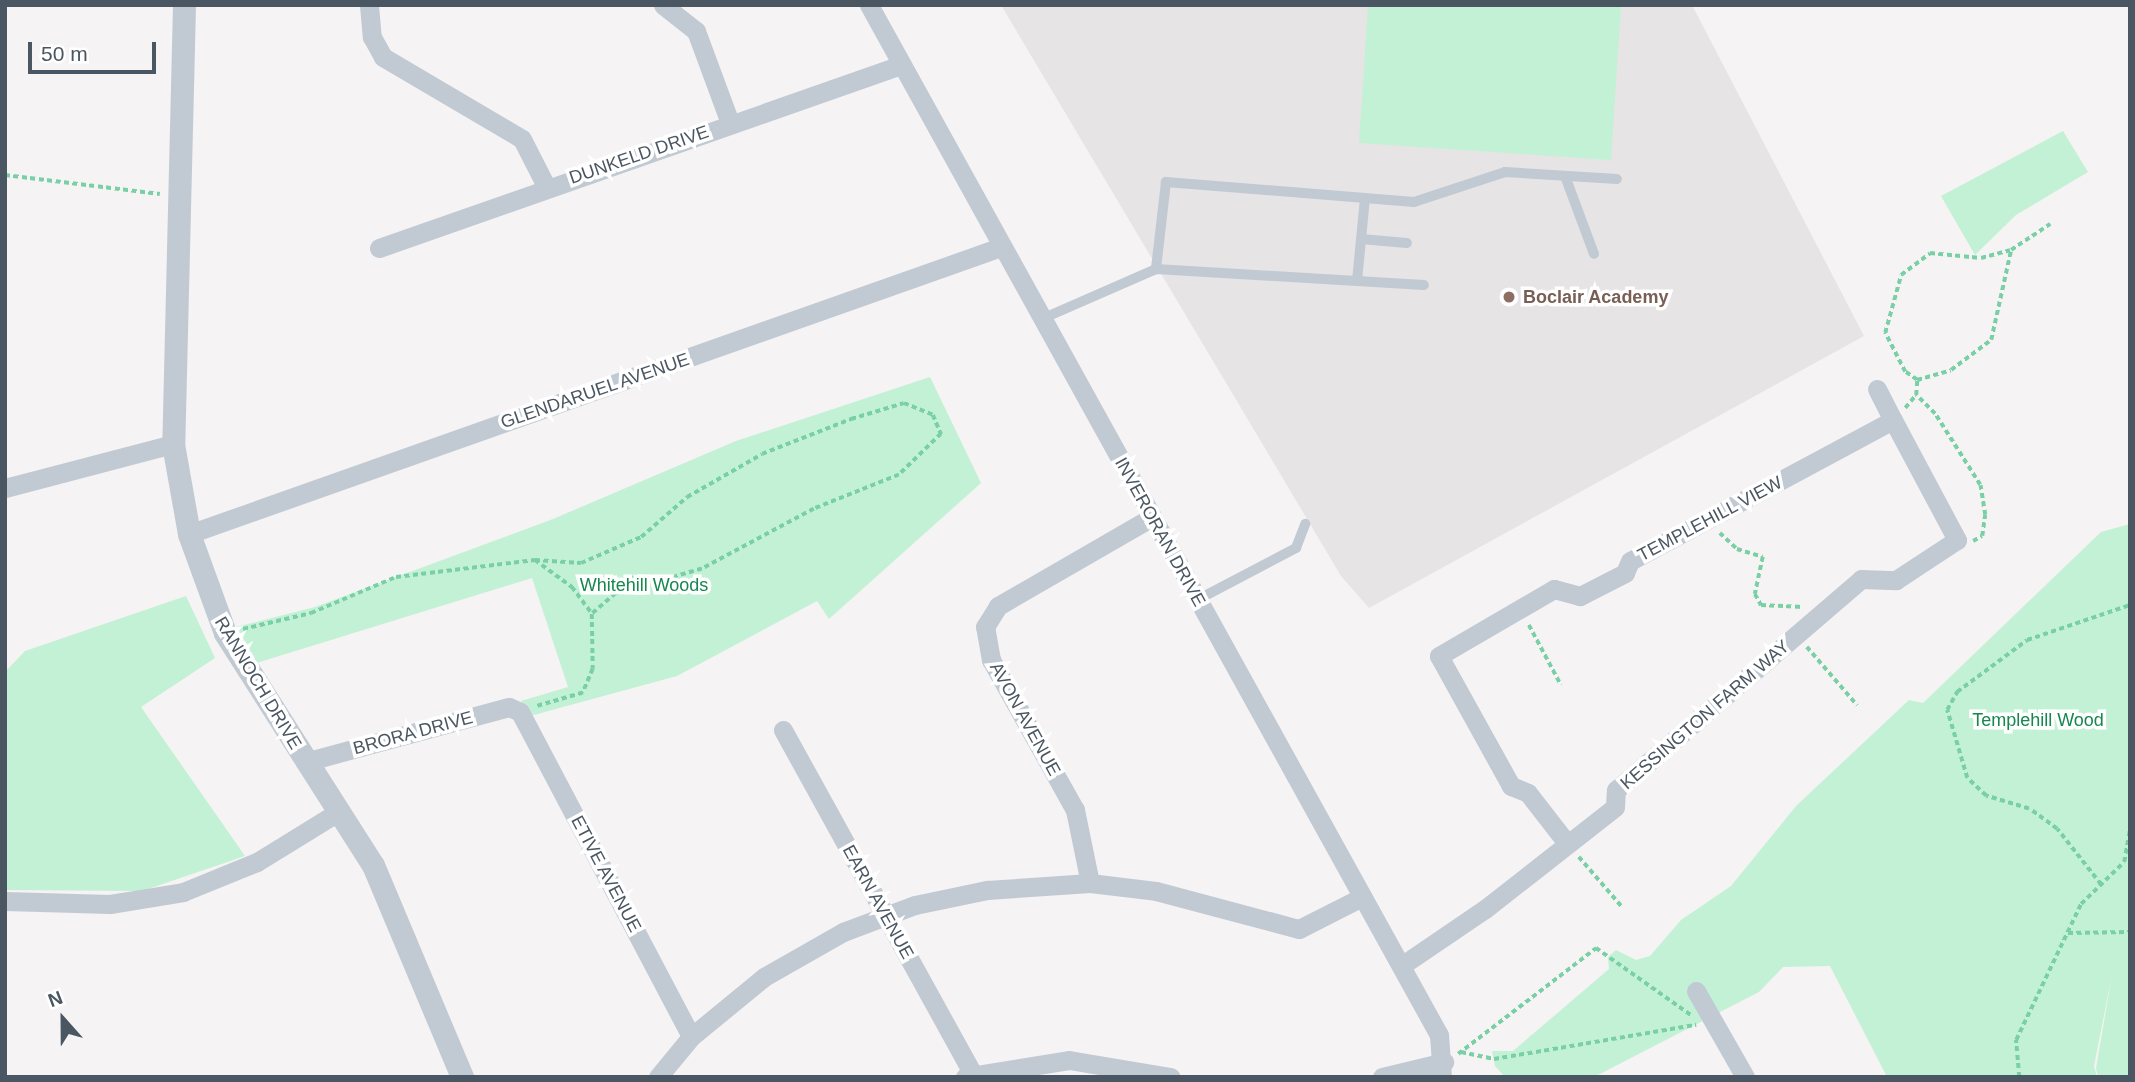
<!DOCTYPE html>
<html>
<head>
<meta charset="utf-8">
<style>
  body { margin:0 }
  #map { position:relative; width:2135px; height:1082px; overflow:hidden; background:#f5f3f3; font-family:Arial,sans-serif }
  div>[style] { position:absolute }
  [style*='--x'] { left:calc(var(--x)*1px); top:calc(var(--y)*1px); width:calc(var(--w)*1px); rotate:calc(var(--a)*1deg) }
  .education>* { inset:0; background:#e6e4e5 }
  .green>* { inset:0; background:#c3f1d5 }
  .path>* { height:3.5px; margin-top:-1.75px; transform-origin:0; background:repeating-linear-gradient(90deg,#7ad0a6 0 5px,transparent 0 8.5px) }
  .service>* { height:10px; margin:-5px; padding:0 5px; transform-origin:5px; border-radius:5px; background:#c1cad2 }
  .minor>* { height:19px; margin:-9.5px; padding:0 9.5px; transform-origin:9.5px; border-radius:9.5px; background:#c1cad2 }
  .tertiary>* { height:23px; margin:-11.5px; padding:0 11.5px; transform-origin:11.5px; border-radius:11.5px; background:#c1cad2 }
  .dots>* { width:19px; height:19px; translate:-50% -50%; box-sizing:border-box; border:4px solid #fff; border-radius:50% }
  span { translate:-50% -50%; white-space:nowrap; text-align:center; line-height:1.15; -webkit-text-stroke:7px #fff; paint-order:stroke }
  .street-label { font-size:18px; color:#4a5661 }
  .education-label { font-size:18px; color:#785e54; font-weight:700 }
  .left { translate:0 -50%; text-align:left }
  .park-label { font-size:18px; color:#17864f }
  .frame { position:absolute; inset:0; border:7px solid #4a5661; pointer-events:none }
  .north { position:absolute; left:28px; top:984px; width:70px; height:70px; -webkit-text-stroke:5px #fff; paint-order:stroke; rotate:339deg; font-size:19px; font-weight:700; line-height:28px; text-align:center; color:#4a5661 }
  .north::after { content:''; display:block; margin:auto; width:24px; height:32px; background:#4a5661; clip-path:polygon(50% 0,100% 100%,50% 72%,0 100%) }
  .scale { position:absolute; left:28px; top:42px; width:128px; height:32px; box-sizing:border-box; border:4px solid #4a5661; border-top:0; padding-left:9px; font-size:21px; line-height:24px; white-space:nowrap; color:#4a5661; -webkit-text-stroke:5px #fff; paint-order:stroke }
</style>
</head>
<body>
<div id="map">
  <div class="education">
    <div style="clip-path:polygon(1001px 5px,1692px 5px,1864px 336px,1369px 608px,1341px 576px)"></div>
  </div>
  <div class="green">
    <div style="clip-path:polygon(1368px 5px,1621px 5px,1611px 160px,1359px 143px)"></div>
    <div style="clip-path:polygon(2063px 131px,2088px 172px,2016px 215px,1975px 255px,1941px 196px)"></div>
    <div style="clip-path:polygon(930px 377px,981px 483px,829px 619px,817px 601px,677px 676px,530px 716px,521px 701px,568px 687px,532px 578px,250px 665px,232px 628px,315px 607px,553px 519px,736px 441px)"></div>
    <div style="clip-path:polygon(2130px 524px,2130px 1077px,2098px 1077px,2096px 1068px,2112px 975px,2094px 1066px,2097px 1077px,1887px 1077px,1830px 966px,1783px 967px,1759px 992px,1594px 1077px,1505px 1077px,1495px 1066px,1492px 1051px,1513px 1051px,1609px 969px,1608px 957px,1616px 950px,1636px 960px,1650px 956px,1681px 920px,1731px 886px,1796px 806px,1909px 700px,1923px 703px,2101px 532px)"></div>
    <div style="clip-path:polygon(186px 596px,215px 658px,141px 707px,245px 856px,142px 891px,5px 890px,5px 672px,25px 651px)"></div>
  </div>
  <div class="path">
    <div style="--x:5;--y:175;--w:156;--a:7"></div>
    <div style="--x:1917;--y:380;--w:14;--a:-146"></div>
    <div style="--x:1905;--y:372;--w:44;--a:-117.1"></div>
    <div style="--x:1885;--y:333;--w:60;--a:-74.6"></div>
    <div style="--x:1901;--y:275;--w:36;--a:-37"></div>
    <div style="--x:1930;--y:253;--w:51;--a:5.6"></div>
    <div style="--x:1981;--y:258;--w:30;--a:-15"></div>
    <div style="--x:1905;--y:408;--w:17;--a:-50"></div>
    <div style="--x:1720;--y:533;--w:23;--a:43"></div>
    <div style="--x:1737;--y:549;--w:27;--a:17"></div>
    <div style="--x:1763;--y:557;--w:38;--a:102"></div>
    <div style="--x:1755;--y:594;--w:13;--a:61"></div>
    <div style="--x:1761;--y:605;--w:42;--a:2.7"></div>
    <div style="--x:1973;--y:541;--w:10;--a:-29"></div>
    <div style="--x:1982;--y:536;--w:21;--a:-82"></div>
    <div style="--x:1985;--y:515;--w:30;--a:-99"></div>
    <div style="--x:1980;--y:485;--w:84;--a:-122.4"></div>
    <div style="--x:1935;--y:414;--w:27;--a:-135"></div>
    <div style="--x:1916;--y:395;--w:15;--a:-86"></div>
    <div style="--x:1917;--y:380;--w:35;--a:-16"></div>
    <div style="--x:1951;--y:370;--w:50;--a:-36.9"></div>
    <div style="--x:1991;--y:340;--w:92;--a:-77.5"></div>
    <div style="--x:2011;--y:250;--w:47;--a:-33.7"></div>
    <div style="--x:535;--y:560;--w:46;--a:3.7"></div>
    <div style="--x:581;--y:563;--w:65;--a:-23.4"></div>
    <div style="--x:641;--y:537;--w:61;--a:-41"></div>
    <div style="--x:687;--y:497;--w:86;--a:-29.8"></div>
    <div style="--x:762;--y:454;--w:96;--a:-21.5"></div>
    <div style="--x:851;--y:419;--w:55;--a:-16.8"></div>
    <div style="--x:904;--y:403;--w:31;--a:22"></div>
    <div style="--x:933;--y:415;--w:21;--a:67"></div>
    <div style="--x:941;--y:434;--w:59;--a:135.7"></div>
    <div style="--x:899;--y:475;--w:92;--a:158.2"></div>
    <div style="--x:814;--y:509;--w:127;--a:151.8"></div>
    <div style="--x:702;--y:569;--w:32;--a:164"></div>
    <div style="--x:671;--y:578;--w:36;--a:-178"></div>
    <div style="--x:635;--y:577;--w:57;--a:139.3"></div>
    <div style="--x:1529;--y:625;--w:68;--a:61.9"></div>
    <div style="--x:243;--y:629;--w:70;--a:-13.2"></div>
    <div style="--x:311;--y:613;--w:92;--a:-23"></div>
    <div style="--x:396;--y:577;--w:140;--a:-7"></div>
    <div style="--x:535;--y:560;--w:46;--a:36.1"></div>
    <div style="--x:572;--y:587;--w:34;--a:53"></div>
    <div style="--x:592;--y:614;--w:55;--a:89"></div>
    <div style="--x:593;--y:669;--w:26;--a:113"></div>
    <div style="--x:583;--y:693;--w:50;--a:163.7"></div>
    <div style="--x:1807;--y:647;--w:77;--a:49.2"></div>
    <div style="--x:1579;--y:857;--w:67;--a:49.2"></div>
    <div style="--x:2101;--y:885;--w:71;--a:-128.2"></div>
    <div style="--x:2057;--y:829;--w:34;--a:-144"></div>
    <div style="--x:2029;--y:809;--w:45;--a:-163.2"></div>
    <div style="--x:1986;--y:796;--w:26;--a:-137"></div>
    <div style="--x:1967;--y:778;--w:71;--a:-106.4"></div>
    <div style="--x:1947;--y:710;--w:21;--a:-61"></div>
    <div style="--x:1957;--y:692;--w:87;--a:-36.6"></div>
    <div style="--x:2027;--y:640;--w:109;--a:-18.8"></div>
    <div style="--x:2068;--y:933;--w:62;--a:-0.9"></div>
    <div style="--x:1461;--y:1052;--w:34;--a:12"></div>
    <div style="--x:1494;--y:1059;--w:205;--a:-9.6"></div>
    <div style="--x:1458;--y:1054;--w:174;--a:-37.5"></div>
    <div style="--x:1596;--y:948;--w:116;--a:35.2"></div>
    <div style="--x:2019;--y:1077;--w:37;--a:-95"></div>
    <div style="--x:2016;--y:1040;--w:151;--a:-64.5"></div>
    <div style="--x:2081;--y:904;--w:60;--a:-44.3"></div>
    <div style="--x:2124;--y:862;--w:34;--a:-80"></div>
  </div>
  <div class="service">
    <div style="--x:1565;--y:176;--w:83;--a:69.6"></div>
    <div style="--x:1365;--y:198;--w:49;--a:4.7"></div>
    <div style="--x:1414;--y:202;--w:96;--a:-18.2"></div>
    <div style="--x:1505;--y:172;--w:112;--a:3.6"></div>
    <div style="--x:1361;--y:239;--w:46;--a:5"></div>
    <div style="--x:1357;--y:281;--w:67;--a:3.4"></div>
    <div style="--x:1044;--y:318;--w:122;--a:-23.6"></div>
    <div style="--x:1156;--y:269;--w:201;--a:3.4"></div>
    <div style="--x:1357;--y:281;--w:83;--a:-84.5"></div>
    <div style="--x:1365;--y:198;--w:200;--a:-175.4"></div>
    <div style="--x:1166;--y:182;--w:88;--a:96.6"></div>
    <div style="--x:1197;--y:600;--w:112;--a:-27.7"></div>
    <div style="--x:1296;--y:548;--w:26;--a:-69"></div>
  </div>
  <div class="minor">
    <div style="--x:369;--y:5;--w:32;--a:85"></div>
    <div style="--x:372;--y:37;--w:23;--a:61"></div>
    <div style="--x:383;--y:57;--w:161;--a:30.5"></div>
    <div style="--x:522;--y:139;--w:55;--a:63"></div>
    <div style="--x:663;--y:5;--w:42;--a:38.2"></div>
    <div style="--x:696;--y:31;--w:98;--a:69.7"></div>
    <div style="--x:869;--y:5;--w:1177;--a:61.04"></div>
    <div style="--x:1439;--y:1035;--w:42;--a:85.9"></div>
    <div style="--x:379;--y:248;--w:553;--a:-19.32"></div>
    <div style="--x:1877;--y:389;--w:35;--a:63"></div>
    <div style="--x:5;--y:488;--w:174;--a:-14.7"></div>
    <div style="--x:189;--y:534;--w:861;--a:-19.47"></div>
    <div style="--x:783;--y:730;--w:393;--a:61.1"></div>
    <div style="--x:305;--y:762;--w:211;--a:-15.1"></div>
    <div style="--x:509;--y:707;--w:12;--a:24"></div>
    <div style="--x:520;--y:712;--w:367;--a:62.2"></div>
    <div style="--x:1090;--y:883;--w:75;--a:-101.6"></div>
    <div style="--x:1075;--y:810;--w:172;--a:-119.2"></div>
    <div style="--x:991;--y:660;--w:34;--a:-100"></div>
    <div style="--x:985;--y:627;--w:25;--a:-58"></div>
    <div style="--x:998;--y:606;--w:178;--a:-30"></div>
    <div style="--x:5;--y:901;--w:105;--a:1.6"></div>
    <div style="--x:110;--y:904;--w:74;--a:-9.3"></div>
    <div style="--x:183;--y:892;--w:80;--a:-22.1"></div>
    <div style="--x:257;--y:862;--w:95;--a:-31.7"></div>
    <div style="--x:1401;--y:966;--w:102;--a:-34.2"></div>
    <div style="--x:1485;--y:909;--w:165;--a:-38.1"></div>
    <div style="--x:1615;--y:807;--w:17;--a:-87"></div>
    <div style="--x:1616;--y:790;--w:323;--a:-40.7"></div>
    <div style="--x:1861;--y:579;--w:35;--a:2"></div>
    <div style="--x:1896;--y:580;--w:73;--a:-33.3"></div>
    <div style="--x:1957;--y:540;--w:136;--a:-118.1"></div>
    <div style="--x:1893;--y:420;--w:298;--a:151.8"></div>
    <div style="--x:1630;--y:561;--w:13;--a:113"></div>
    <div style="--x:1625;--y:573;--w:51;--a:152.9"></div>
    <div style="--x:1580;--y:596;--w:27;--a:-165"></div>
    <div style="--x:1554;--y:589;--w:133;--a:149.8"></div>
    <div style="--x:1439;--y:656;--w:149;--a:61"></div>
    <div style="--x:1511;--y:786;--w:18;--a:22"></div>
    <div style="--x:1528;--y:793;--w:62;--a:52.2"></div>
    <div style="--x:1696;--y:991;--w:99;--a:60.3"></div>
    <div style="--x:658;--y:1077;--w:52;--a:-50.5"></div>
    <div style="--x:691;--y:1037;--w:94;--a:-39.4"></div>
    <div style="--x:764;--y:977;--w:91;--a:-29.7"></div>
    <div style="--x:843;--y:932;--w:77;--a:-20.6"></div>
    <div style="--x:915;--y:905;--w:74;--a:-11.8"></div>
    <div style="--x:987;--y:890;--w:103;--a:-3.9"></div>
    <div style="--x:1090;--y:883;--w:66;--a:6.9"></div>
    <div style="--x:1156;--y:891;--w:148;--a:14.9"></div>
    <div style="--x:1299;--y:929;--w:71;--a:-26.9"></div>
    <div style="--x:965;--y:1077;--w:105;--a:-9.3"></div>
    <div style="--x:1069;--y:1060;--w:103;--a:9.5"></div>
    <div style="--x:1382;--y:1077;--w:64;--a:-13.6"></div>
  </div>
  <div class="tertiary">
    <div style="--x:184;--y:5;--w:439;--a:91.4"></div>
    <div style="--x:173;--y:444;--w:91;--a:79.9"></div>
    <div style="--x:189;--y:534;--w:105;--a:70"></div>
    <div style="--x:225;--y:633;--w:275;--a:57.5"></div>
    <div style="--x:373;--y:865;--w:230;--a:67.2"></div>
  </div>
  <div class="dots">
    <div style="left:1509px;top:297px;background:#8d6e63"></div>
  </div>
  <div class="street-label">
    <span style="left:639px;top:155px;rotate:-19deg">DUNKELD DRIVE</span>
    <span style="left:595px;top:391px;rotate:-19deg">GLENDARUEL AVENUE</span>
    <span style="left:1710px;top:519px;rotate:-28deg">TEMPLEHILL VIEW</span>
    <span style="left:1160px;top:532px;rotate:61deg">INVERORAN DRIVE</span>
    <span style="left:258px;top:683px;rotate:59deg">RANNOCH DRIVE</span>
    <span style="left:1705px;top:715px;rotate:-41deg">KESSINGTON FARM WAY</span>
    <span style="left:1025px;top:719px;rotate:61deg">AVON AVENUE</span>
    <span style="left:413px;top:733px;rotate:-15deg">BRORA DRIVE</span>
    <span style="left:606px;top:874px;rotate:62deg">ETIVE AVENUE</span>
    <span style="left:878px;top:902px;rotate:61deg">EARN AVENUE</span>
  </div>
  <div class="education-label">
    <span class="left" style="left:1523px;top:297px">Boclair Academy</span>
  </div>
  <div class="park-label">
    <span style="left:644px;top:585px">Whitehill Woods</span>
    <span style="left:2038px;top:720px">Templehill Wood</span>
  </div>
  <div class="frame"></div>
  <div class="north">N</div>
  <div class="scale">50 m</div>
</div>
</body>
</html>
